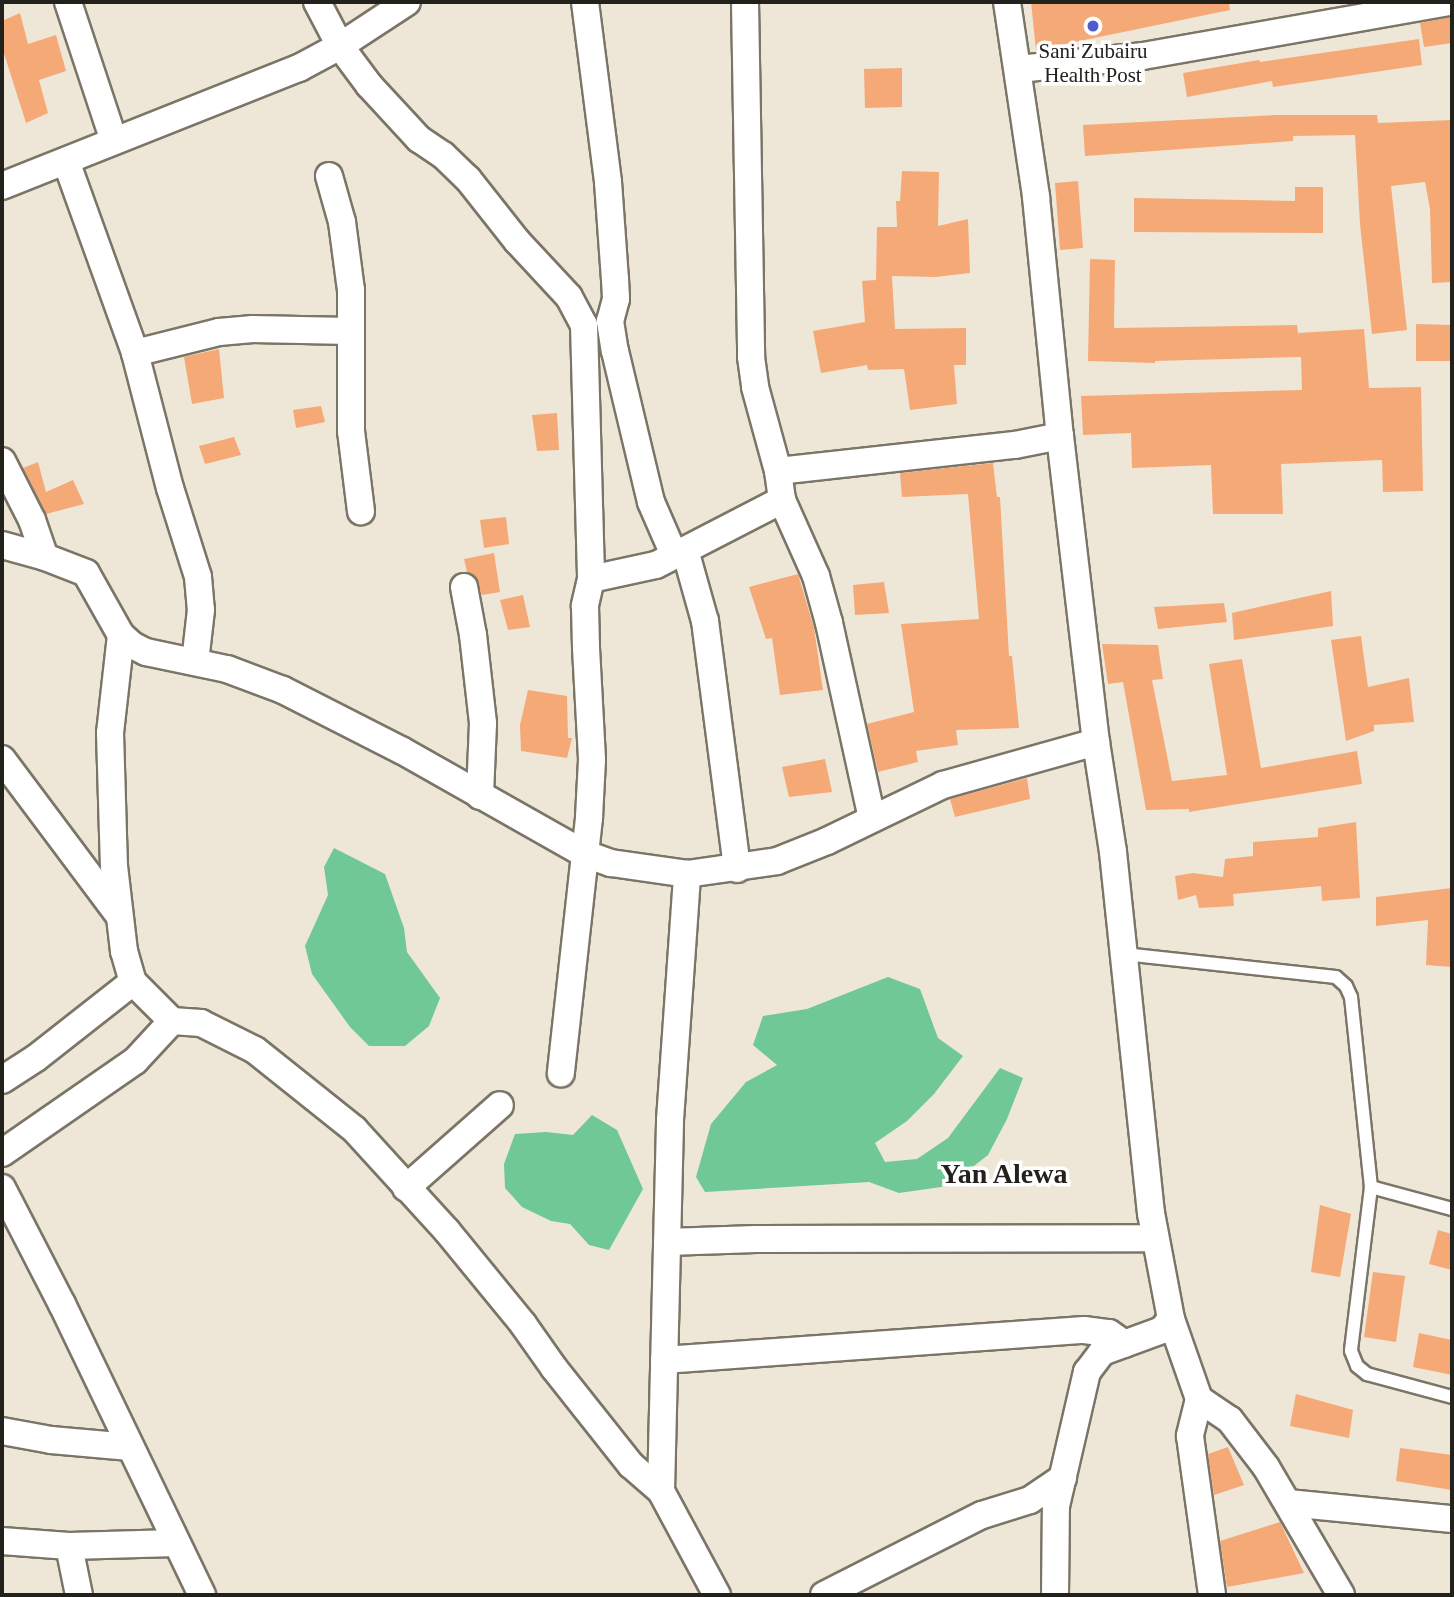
<!DOCTYPE html>
<html>
<head>
<meta charset="utf-8">
<style>
  body { margin:0 }
  #map { position:relative; width:1454px; height:1597px; overflow:hidden; background:#eee7d7; font-family:Georgia,serif }
  div>[style] { position:absolute }
  [style*='--x'] { left:calc(var(--x)*1px); top:calc(var(--y)*1px); width:calc(var(--w)*1px); rotate:calc(var(--a)*1deg) }
  .water>* { inset:0; background:#70c896 }
  .building>* { inset:0; background:#f5a977 }
  .roads { filter:drop-shadow(2px 0 #7b7567) drop-shadow(-2px 0 #7b7567) drop-shadow(0 2px #7b7567) drop-shadow(0 -2px #7b7567) }
  .lane>* { height:12px; margin:-6px; padding:0 6px; transform-origin:6px; border-radius:6px; background:#fff }
  .street>* { height:26px; margin:-13px; padding:0 13px; transform-origin:13px; border-radius:13px; background:#fff }
  .dots>* { width:19px; height:19px; translate:-50% -50%; box-sizing:border-box; border:4px solid #fff; border-radius:50% }
  span { translate:-50% -50%; white-space:nowrap; text-align:center; line-height:1.15; -webkit-text-stroke:7px #fff; paint-order:stroke }
  .poi-label { font-size:21px; color:#23211b }
  .district-label { font-size:28px; color:#23211b; font-weight:700 }
  .frame { position:absolute; inset:0; border:4px solid #23211b; pointer-events:none }
</style>
</head>
<body>
<div id="map">
  <div class="water">
    <div style="clip-path:polygon(334px 848px,385px 874px,404px 928px,407px 952px,440px 998px,429px 1026px,405px 1046px,369px 1046px,350px 1027px,312px 974px,305px 946px,328px 895px,324px 867px)"></div>
    <div style="clip-path:polygon(888px 977px,920px 989px,938px 1038px,963px 1056px,934px 1094px,907px 1121px,875px 1143px,885px 1162px,917px 1159px,948px 1138px,1000px 1068px,1023px 1078px,1007px 1119px,988px 1155px,948px 1186px,899px 1193px,869px 1182px,705px 1192px,696px 1177px,711px 1124px,746px 1082px,777px 1065px,753px 1045px,763px 1016px,807px 1009px)"></div>
    <div style="clip-path:polygon(592px 1115px,617px 1130px,643px 1189px,609px 1250px,589px 1245px,570px 1224px,551px 1221px,522px 1207px,505px 1188px,504px 1164px,515px 1134px,546px 1132px,573px 1135px)"></div>
  </div>
  <div class="building">
    <div style="clip-path:polygon(1031px 2px,1229px 2px,1230px 10px,1036px 50px)"></div>
    <div style="clip-path:polygon(20px 13px,28px 44px,56px 35px,66px 71px,39px 80px,48px 113px,26px 123px,2px 47px,2px 21px)"></div>
    <div style="clip-path:polygon(1452px 17px,1452px 43px,1424px 47px,1420px 23px)"></div>
    <div style="clip-path:polygon(1419px 39px,1422px 65px,1273px 87px,1272px 81px,1187px 97px,1183px 73px,1259px 60px,1260px 62px)"></div>
    <div style="clip-path:polygon(902px 68px,902px 107px,865px 108px,864px 69px)"></div>
    <div style="clip-path:polygon(1277px 115px,1377px 115px,1378px 123px,1452px 120px,1452px 282px,1432px 283px,1430px 209px,1425px 182px,1391px 186px,1407px 330px,1372px 334px,1360px 224px,1355px 135px,1293px 136px,1293px 141px,1085px 156px,1083px 125px)"></div>
    <div style="clip-path:polygon(902px 171px,939px 172px,938px 226px,968px 219px,970px 273px,935px 277px,892px 276px,895px 329px,966px 328px,966px 365px,954px 365px,957px 404px,910px 410px,904px 369px,868px 370px,867px 365px,821px 373px,813px 331px,865px 322px,862px 281px,876px 280px,877px 227px,897px 227px,896px 201px,900px 201px)"></div>
    <div style="clip-path:polygon(1078px 181px,1083px 248px,1060px 250px,1055px 183px)"></div>
    <div style="clip-path:polygon(1295px 187px,1323px 187px,1323px 233px,1134px 232px,1134px 198px,1295px 201px)"></div>
    <div style="clip-path:polygon(1090px 259px,1115px 260px,1114px 328px,1297px 325px,1298px 333px,1364px 329px,1369px 388px,1421px 387px,1423px 491px,1383px 492px,1382px 460px,1281px 464px,1283px 514px,1213px 514px,1211px 465px,1132px 468px,1131px 433px,1083px 435px,1081px 396px,1302px 390px,1301px 357px,1155px 361px,1155px 363px,1088px 361px)"></div>
    <div style="clip-path:polygon(1416px 324px,1452px 325px,1452px 361px,1416px 361px)"></div>
    <div style="clip-path:polygon(219px 349px,224px 398px,192px 404px,184px 357px)"></div>
    <div style="clip-path:polygon(321px 406px,325px 422px,296px 428px,293px 410px)"></div>
    <div style="clip-path:polygon(557px 413px,559px 450px,537px 451px,532px 415px)"></div>
    <div style="clip-path:polygon(234px 437px,241px 455px,205px 464px,199px 446px)"></div>
    <div style="clip-path:polygon(38px 462px,46px 492px,73px 480px,84px 504px,46px 514px,23px 468px)"></div>
    <div style="clip-path:polygon(993px 463px,997px 497px,1000px 497px,1009px 656px,1012px 656px,1019px 728px,956px 730px,958px 745px,916px 751px,918px 762px,878px 772px,867px 724px,914px 712px,901px 624px,979px 619px,968px 494px,902px 497px,900px 473px)"></div>
    <div style="clip-path:polygon(506px 517px,509px 544px,484px 548px,480px 520px)"></div>
    <div style="clip-path:polygon(494px 553px,500px 592px,482px 595px,476px 577px,467px 572px,464px 559px)"></div>
    <div style="clip-path:polygon(798px 574px,814px 628px,823px 690px,780px 695px,772px 638px,766px 639px,749px 587px)"></div>
    <div style="clip-path:polygon(884px 582px,889px 613px,855px 615px,853px 585px)"></div>
    <div style="clip-path:polygon(1331px 591px,1333px 626px,1234px 640px,1232px 613px)"></div>
    <div style="clip-path:polygon(523px 595px,530px 627px,508px 630px,500px 600px)"></div>
    <div style="clip-path:polygon(1224px 603px,1227px 622px,1158px 629px,1154px 607px)"></div>
    <div style="clip-path:polygon(1361px 636px,1368px 687px,1409px 678px,1414px 722px,1374px 725px,1374px 731px,1346px 741px,1331px 640px)"></div>
    <div style="clip-path:polygon(1102px 644px,1158px 645px,1163px 679px,1152px 680px,1172px 781px,1227px 775px,1209px 664px,1242px 659px,1261px 768px,1357px 751px,1362px 784px,1189px 812px,1189px 809px,1146px 810px,1123px 682px,1108px 684px)"></div>
    <div style="clip-path:polygon(528px 690px,567px 696px,568px 738px,572px 738px,567px 758px,521px 751px,520px 725px)"></div>
    <div style="clip-path:polygon(825px 759px,832px 792px,789px 797px,782px 767px)"></div>
    <div style="clip-path:polygon(1027px 778px,1030px 799px,955px 817px,950px 799px)"></div>
    <div style="clip-path:polygon(1356px 822px,1360px 898px,1322px 901px,1321px 886px,1233px 894px,1234px 906px,1199px 908px,1196px 895px,1178px 900px,1175px 876px,1193px 873px,1223px 877px,1225px 859px,1253px 856px,1253px 842px,1318px 837px,1318px 828px)"></div>
    <div style="clip-path:polygon(1452px 888px,1452px 967px,1426px 965px,1428px 920px,1376px 926px,1376px 897px)"></div>
    <div style="clip-path:polygon(1320px 1205px,1351px 1214px,1340px 1277px,1311px 1272px)"></div>
    <div style="clip-path:polygon(1438px 1230px,1452px 1234px,1452px 1270px,1429px 1264px)"></div>
    <div style="clip-path:polygon(1373px 1272px,1405px 1276px,1396px 1342px,1364px 1337px)"></div>
    <div style="clip-path:polygon(1419px 1333px,1452px 1340px,1452px 1375px,1413px 1367px)"></div>
    <div style="clip-path:polygon(1296px 1394px,1353px 1410px,1349px 1438px,1290px 1426px)"></div>
    <div style="clip-path:polygon(1228px 1447px,1244px 1485px,1214px 1495px,1208px 1454px)"></div>
    <div style="clip-path:polygon(1400px 1448px,1452px 1455px,1452px 1490px,1396px 1481px)"></div>
    <div style="clip-path:polygon(1280px 1522px,1304px 1573px,1227px 1587px,1220px 1541px)"></div>
  </div>
  <div class="roads">
    <div class="lane">
      <div style="--x:1124;--y:954;--w:213;--a:6.2"></div>
      <div style="--x:1336;--y:977;--w:13;--a:42"></div>
      <div style="--x:1346;--y:986;--w:12;--a:66"></div>
      <div style="--x:1351;--y:997;--w:191;--a:84"></div>
      <div style="--x:1371;--y:1187;--w:165;--a:97"></div>
      <div style="--x:1351;--y:1351;--w:16;--a:68"></div>
      <div style="--x:1357;--y:1366;--w:13;--a:39"></div>
      <div style="--x:1367;--y:1374;--w:88;--a:15.1"></div>
      <div style="--x:1371;--y:1187;--w:84;--a:15.2"></div>
    </div>
    <div class="street">
      <div style="--x:68;--y:2;--w:146;--a:71.7"></div>
      <div style="--x:317;--y:2;--w:50;--a:62.4"></div>
      <div style="--x:340;--y:46;--w:49;--a:53.4"></div>
      <div style="--x:369;--y:85;--w:74;--a:47.2"></div>
      <div style="--x:419;--y:139;--w:29;--a:34"></div>
      <div style="--x:443;--y:155;--w:35;--a:44"></div>
      <div style="--x:468;--y:179;--w:79;--a:51.7"></div>
      <div style="--x:517;--y:241;--w:76;--a:47.1"></div>
      <div style="--x:569;--y:297;--w:32;--a:62"></div>
      <div style="--x:584;--y:325;--w:254;--a:88.4"></div>
      <div style="--x:591;--y:579;--w:28;--a:103"></div>
      <div style="--x:585;--y:606;--w:42;--a:88.6"></div>
      <div style="--x:586;--y:648;--w:112;--a:86.9"></div>
      <div style="--x:592;--y:760;--w:58;--a:93"></div>
      <div style="--x:589;--y:818;--w:257;--a:96.3"></div>
      <div style="--x:585;--y:2;--w:181;--a:82.7"></div>
      <div style="--x:608;--y:182;--w:97;--a:85.9"></div>
      <div style="--x:615;--y:279;--w:20;--a:87"></div>
      <div style="--x:616;--y:299;--w:23;--a:105"></div>
      <div style="--x:610;--y:321;--w:30;--a:81"></div>
      <div style="--x:615;--y:351;--w:155;--a:76.6"></div>
      <div style="--x:651;--y:502;--w:58;--a:66.5"></div>
      <div style="--x:745;--y:2;--w:355;--a:89"></div>
      <div style="--x:751;--y:357;--w:30;--a:82"></div>
      <div style="--x:755;--y:387;--w:87;--a:74.7"></div>
      <div style="--x:778;--y:471;--w:29;--a:82"></div>
      <div style="--x:782;--y:500;--w:83;--a:65.9"></div>
      <div style="--x:816;--y:576;--w:49;--a:74.5"></div>
      <div style="--x:829;--y:623;--w:200;--a:77.6"></div>
      <div style="--x:1007;--y:2;--w:197;--a:81.5"></div>
      <div style="--x:1036;--y:197;--w:240;--a:84.3"></div>
      <div style="--x:1060;--y:436;--w:308;--a:83.3"></div>
      <div style="--x:1096;--y:742;--w:111;--a:81.2"></div>
      <div style="--x:1113;--y:852;--w:363;--a:84"></div>
      <div style="--x:1151;--y:1213;--w:108;--a:79.3"></div>
      <div style="--x:1171;--y:1319;--w:85;--a:70.7"></div>
      <div style="--x:1199;--y:1399;--w:38;--a:104"></div>
      <div style="--x:1190;--y:1436;--w:161;--a:82.1"></div>
      <div style="--x:1019;--y:69;--w:125;--a:-6"></div>
      <div style="--x:1143;--y:56;--w:311;--a:-10"></div>
      <div style="--x:66;--y:161;--w:204;--a:70.2"></div>
      <div style="--x:135;--y:353;--w:139;--a:75.5"></div>
      <div style="--x:170;--y:488;--w:93;--a:72.5"></div>
      <div style="--x:198;--y:577;--w:33;--a:85"></div>
      <div style="--x:201;--y:610;--w:52;--a:96.6"></div>
      <div style="--x:329;--y:176;--w:48;--a:74.2"></div>
      <div style="--x:342;--y:222;--w:69;--a:82.5"></div>
      <div style="--x:351;--y:290;--w:141;--a:90"></div>
      <div style="--x:351;--y:431;--w:81;--a:82.9"></div>
      <div style="--x:2;--y:186;--w:320;--a:-21.7"></div>
      <div style="--x:299;--y:68;--w:47;--a:-28.2"></div>
      <div style="--x:340;--y:46;--w:80;--a:-33.3"></div>
      <div style="--x:135;--y:353;--w:87;--a:-14"></div>
      <div style="--x:219;--y:332;--w:34;--a:-5"></div>
      <div style="--x:253;--y:329;--w:96;--a:1.2"></div>
      <div style="--x:2;--y:461;--w:66;--a:63"></div>
      <div style="--x:32;--y:520;--w:39;--a:71"></div>
      <div style="--x:778;--y:471;--w:238;--a:-6.3"></div>
      <div style="--x:1015;--y:445;--w:46;--a:-11.3"></div>
      <div style="--x:2;--y:545;--w:45;--a:15.6"></div>
      <div style="--x:45;--y:557;--w:44;--a:21.3"></div>
      <div style="--x:86;--y:573;--w:71;--a:60.6"></div>
      <div style="--x:121;--y:635;--w:15;--a:42"></div>
      <div style="--x:132;--y:645;--w:16;--a:27"></div>
      <div style="--x:146;--y:652;--w:83;--a:11.9"></div>
      <div style="--x:227;--y:669;--w:60;--a:20.6"></div>
      <div style="--x:283;--y:690;--w:132;--a:27"></div>
      <div style="--x:401;--y:750;--w:209;--a:29.5"></div>
      <div style="--x:583;--y:853;--w:30;--a:20"></div>
      <div style="--x:611;--y:863;--w:77;--a:8.2"></div>
      <div style="--x:687;--y:874;--w:91;--a:-8.2"></div>
      <div style="--x:777;--y:861;--w:54;--a:-21.8"></div>
      <div style="--x:827;--y:841;--w:129;--a:-25.8"></div>
      <div style="--x:943;--y:785;--w:159;--a:-15.7"></div>
      <div style="--x:685;--y:550;--w:74;--a:74.3"></div>
      <div style="--x:705;--y:621;--w:250;--a:82.6"></div>
      <div style="--x:591;--y:579;--w:66;--a:-12.2"></div>
      <div style="--x:656;--y:565;--w:142;--a:-27.3"></div>
      <div style="--x:464;--y:587;--w:49;--a:79.4"></div>
      <div style="--x:473;--y:635;--w:89;--a:83.5"></div>
      <div style="--x:483;--y:723;--w:73;--a:92.4"></div>
      <div style="--x:121;--y:635;--w:99;--a:96.4"></div>
      <div style="--x:110;--y:733;--w:133;--a:88.3"></div>
      <div style="--x:114;--y:866;--w:86;--a:83.3"></div>
      <div style="--x:124;--y:951;--w:32;--a:74"></div>
      <div style="--x:133;--y:982;--w:55;--a:45"></div>
      <div style="--x:172;--y:1021;--w:29;--a:4"></div>
      <div style="--x:201;--y:1023;--w:60;--a:26.6"></div>
      <div style="--x:255;--y:1050;--w:127;--a:38.6"></div>
      <div style="--x:354;--y:1129;--w:138;--a:47.6"></div>
      <div style="--x:447;--y:1231;--w:120;--a:50.7"></div>
      <div style="--x:523;--y:1324;--w:54;--a:54.8"></div>
      <div style="--x:554;--y:1368;--w:124;--a:51.6"></div>
      <div style="--x:631;--y:1465;--w:40;--a:41"></div>
      <div style="--x:661;--y:1491;--w:118;--a:61.7"></div>
      <div style="--x:2;--y:759;--w:192;--a:53.2"></div>
      <div style="--x:2;--y:1080;--w:40;--a:-32.9"></div>
      <div style="--x:36;--y:1058;--w:123;--a:-38.1"></div>
      <div style="--x:2;--y:1153;--w:162;--a:-34.7"></div>
      <div style="--x:135;--y:1061;--w:54;--a:-47.2"></div>
      <div style="--x:2;--y:1188;--w:131;--a:62.7"></div>
      <div style="--x:62;--y:1304;--w:323;--a:64.3"></div>
      <div style="--x:406;--y:1188;--w:125;--a:-41.4"></div>
      <div style="--x:667;--y:1242;--w:89;--a:-1.9"></div>
      <div style="--x:756;--y:1239;--w:399;--a:-0.1"></div>
      <div style="--x:664;--y:1360;--w:421;--a:-4.1"></div>
      <div style="--x:1084;--y:1330;--w:25;--a:7"></div>
      <div style="--x:1109;--y:1333;--w:19;--a:35"></div>
      <div style="--x:1199;--y:1399;--w:37;--a:34"></div>
      <div style="--x:1230;--y:1420;--w:59;--a:52.5"></div>
      <div style="--x:1266;--y:1467;--w:148;--a:59.6"></div>
      <div style="--x:2;--y:1431;--w:50;--a:10.4"></div>
      <div style="--x:51;--y:1440;--w:79;--a:5.1"></div>
      <div style="--x:661;--y:1491;--w:371;--a:-88.6"></div>
      <div style="--x:670;--y:1120;--w:247;--a:-86"></div>
      <div style="--x:1288;--y:1503;--w:165;--a:5.6"></div>
      <div style="--x:2;--y:1541;--w:67;--a:4.3"></div>
      <div style="--x:69;--y:1546;--w:107;--a:-1.6"></div>
      <div style="--x:69;--y:1546;--w:50;--a:78.5"></div>
      <div style="--x:824;--y:1595;--w:177;--a:-26.9"></div>
      <div style="--x:982;--y:1515;--w:50;--a:-17.4"></div>
      <div style="--x:1030;--y:1500;--w:40;--a:-34"></div>
      <div style="--x:1055;--y:1595;--w:89;--a:-89.4"></div>
      <div style="--x:1056;--y:1506;--w:138;--a:-77"></div>
      <div style="--x:1087;--y:1372;--w:25;--a:-53"></div>
      <div style="--x:1102;--y:1352;--w:64;--a:-20.1"></div>
      <div style="--x:1162;--y:1330;--w:14;--a:-51"></div>
    </div>
  </div>
  <div class="dots">
    <div style="left:1093px;top:26px;background:#525ad0"></div>
  </div>
  <div class="poi-label">
    <span style="left:1093px;top:63px">Sani Zubairu<br>Health Post</span>
  </div>
  <div class="district-label">
    <span style="left:1004px;top:1174px">Yan Alewa</span>
  </div>
  <div class="frame"></div>
</div>
</body>
</html>
